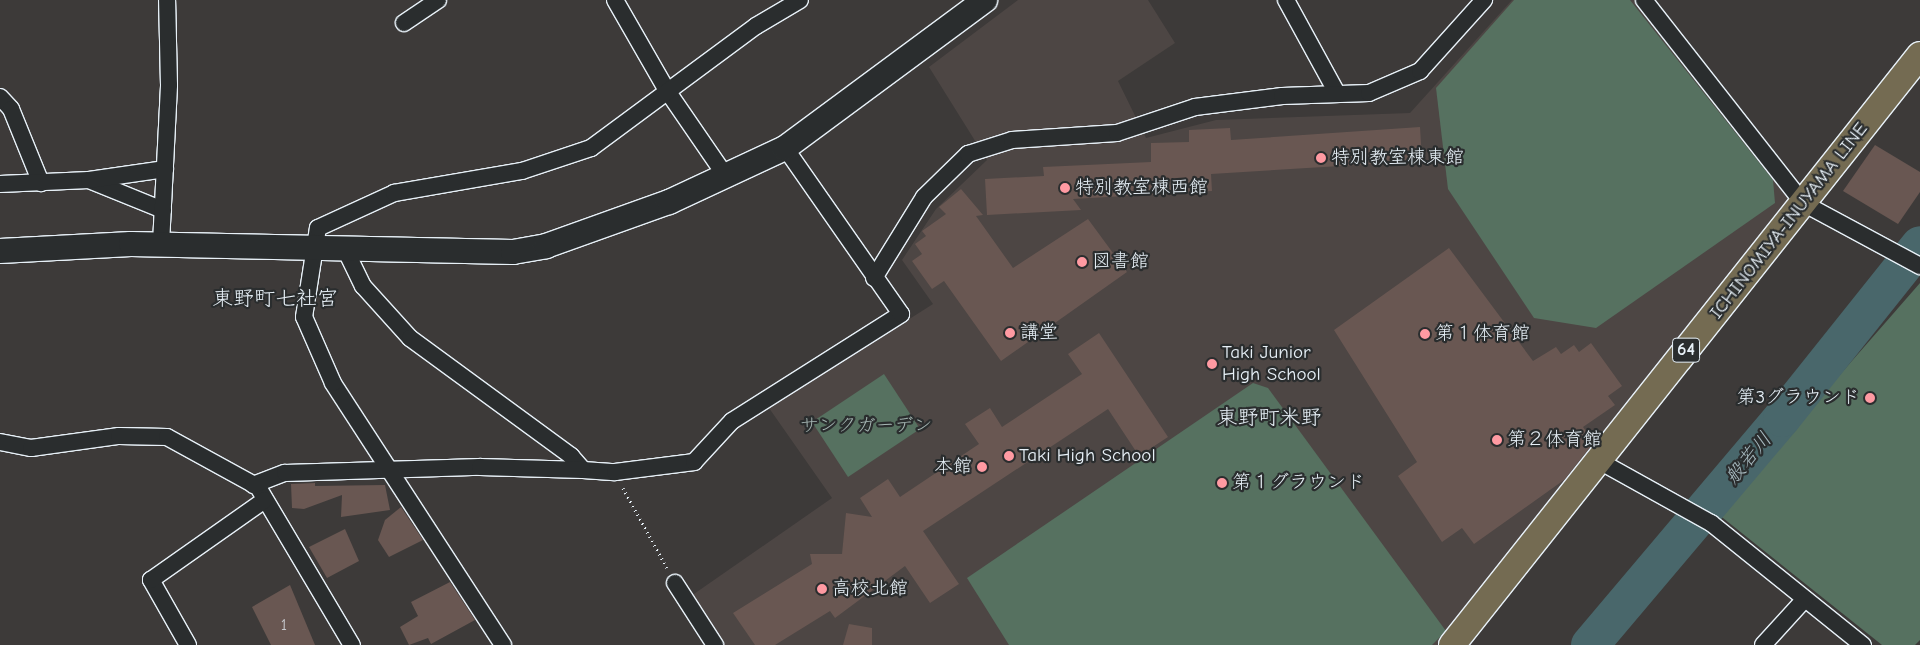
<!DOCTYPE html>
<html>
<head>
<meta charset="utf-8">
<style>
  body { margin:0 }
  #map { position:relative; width:1920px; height:645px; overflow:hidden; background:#3d3a39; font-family:"Comic Neue","Klee One",sans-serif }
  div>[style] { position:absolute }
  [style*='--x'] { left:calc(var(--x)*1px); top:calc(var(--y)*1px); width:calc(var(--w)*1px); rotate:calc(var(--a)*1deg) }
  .built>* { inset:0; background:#4d4644 }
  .green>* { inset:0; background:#567160 }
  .river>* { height:38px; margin:-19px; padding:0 19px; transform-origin:19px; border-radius:19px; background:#49676b }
  .building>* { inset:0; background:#695752 }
  .path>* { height:3px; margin-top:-1.5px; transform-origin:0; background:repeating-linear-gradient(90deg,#e8f1f8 0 1px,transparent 0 5px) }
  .roads { filter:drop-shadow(1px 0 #e8f1f8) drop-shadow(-1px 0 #e8f1f8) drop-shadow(0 1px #e8f1f8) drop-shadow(0 -1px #e8f1f8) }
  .street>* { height:16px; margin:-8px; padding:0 8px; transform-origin:8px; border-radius:8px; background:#2a2d2e }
  .secondary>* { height:24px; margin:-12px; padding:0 12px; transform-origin:12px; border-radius:12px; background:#2a2d2e }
  .primary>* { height:26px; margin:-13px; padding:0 13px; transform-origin:13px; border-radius:13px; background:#746b52 }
  .dots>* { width:14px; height:14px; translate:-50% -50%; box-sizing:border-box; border:2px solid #2a2d2e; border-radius:50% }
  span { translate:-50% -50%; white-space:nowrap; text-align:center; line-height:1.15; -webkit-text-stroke:4.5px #2a2d2e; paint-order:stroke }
  .number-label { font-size:16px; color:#c8cace }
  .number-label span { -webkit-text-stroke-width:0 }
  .shield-label span { padding:1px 4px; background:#2a2d2e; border:1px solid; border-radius:4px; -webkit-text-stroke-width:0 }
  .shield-label { font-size:18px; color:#e8f1f8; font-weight:700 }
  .poi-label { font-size:19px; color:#e8f1f8 }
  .left { translate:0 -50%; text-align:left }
  .right { translate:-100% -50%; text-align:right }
  .street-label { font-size:19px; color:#e8f1f8 }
  .park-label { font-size:19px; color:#a6b7b4 }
  .water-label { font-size:20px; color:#a8bac0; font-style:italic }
  .quarter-label { font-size:21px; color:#e8f1f8 }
</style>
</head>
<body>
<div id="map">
  <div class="built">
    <div style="clip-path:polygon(1018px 0,1148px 0,1175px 43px,1118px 81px,1146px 138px,1216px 120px,1410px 113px,1512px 0,1635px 0,1784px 186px,1790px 206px,1443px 645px,722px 645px,691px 596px,832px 498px,769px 408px,933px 304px,902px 260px,936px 209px,987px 160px,929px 67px)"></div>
  </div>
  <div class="green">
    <div style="clip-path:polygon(1514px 0,1630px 0,1773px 180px,1775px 203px,1596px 328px,1534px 318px,1448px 189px,1436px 88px)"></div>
    <div style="clip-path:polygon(1920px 283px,1920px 640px,1915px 645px,1882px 645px,1718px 514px)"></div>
    <div style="clip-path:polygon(884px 374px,920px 429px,848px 477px,812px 422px)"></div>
    <div style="clip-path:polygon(1253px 383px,1268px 388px,1446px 631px,1432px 645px,1009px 645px,967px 578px)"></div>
  </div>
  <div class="river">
    <div style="--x:1590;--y:645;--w:297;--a:-49.8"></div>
    <div style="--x:1782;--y:418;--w:221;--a:-51.4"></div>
  </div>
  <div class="building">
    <div style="clip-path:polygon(1420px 127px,1422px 161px,1211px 174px,1212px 191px,1073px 199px,1081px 210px,987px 215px,985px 179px,1044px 176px,1043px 167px,1151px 162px,1151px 143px,1189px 142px,1189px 130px,1230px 128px,1231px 140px)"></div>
    <div style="clip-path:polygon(1875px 145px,1920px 172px,1920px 192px,1898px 224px,1843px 191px)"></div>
    <div style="clip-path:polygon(961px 189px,983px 215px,976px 216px,1013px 268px,1088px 219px,1127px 272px,1001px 361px,944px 281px,932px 289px,912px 261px,922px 254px,915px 244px,926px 236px,922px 231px,946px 214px,939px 207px)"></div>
    <div style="clip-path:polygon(1449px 248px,1533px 361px,1556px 347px,1561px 354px,1574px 345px,1579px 352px,1591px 343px,1622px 386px,1608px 396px,1615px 405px,1583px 427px,1594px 442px,1564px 480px,1474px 544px,1462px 528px,1442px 542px,1398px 476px,1417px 462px,1334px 330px)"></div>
    <div style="clip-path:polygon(1099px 333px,1168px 437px,1139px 456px,1108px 409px,923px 531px,959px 584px,930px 603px,905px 566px,835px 618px,830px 611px,775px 645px,755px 645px,733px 613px,812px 564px,810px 554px,842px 554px,846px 513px,872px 517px,860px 498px,888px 479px,900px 497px,979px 444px,965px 424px,990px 408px,1002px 427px,1082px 374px,1068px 354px)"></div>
    <div style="clip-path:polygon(315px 483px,315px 486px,385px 485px,390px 510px,341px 517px,342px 495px,304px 509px,292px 508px,291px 484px)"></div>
    <div style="clip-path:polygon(401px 507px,423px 540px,389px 557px,378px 540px,385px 520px)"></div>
    <div style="clip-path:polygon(345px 529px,359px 561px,327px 578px,309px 547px)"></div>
    <div style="clip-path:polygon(450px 582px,475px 620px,431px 644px,428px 638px,409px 645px,400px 627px,418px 616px,411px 602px)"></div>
    <div style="clip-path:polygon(290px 585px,315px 645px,271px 645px,252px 607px)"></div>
    <div style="clip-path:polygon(849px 624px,872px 628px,872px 645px,843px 645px)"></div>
  </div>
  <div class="path">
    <div style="--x:623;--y:488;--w:91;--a:61.2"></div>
  </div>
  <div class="roads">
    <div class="street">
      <div style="--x:615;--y:0;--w:106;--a:60.1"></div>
      <div style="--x:668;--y:92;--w:104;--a:55.5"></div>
      <div style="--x:1286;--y:0;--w:106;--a:61.3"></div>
      <div style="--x:1644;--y:0;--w:258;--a:51.9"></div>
      <div style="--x:1803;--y:203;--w:133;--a:28.3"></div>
      <div style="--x:404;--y:23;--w:41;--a:-34.1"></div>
      <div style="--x:0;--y:97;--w:16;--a:47"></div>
      <div style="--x:11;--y:109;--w:80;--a:67.9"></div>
      <div style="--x:89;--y:180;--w:80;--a:22.1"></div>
      <div style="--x:0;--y:184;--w:89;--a:-2.6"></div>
      <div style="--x:89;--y:180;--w:77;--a:-8.2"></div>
      <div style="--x:161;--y:244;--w:159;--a:-87.1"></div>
      <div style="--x:169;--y:85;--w:85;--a:-91.3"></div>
      <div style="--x:345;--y:249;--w:41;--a:64.1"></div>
      <div style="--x:363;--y:286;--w:70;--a:47.9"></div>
      <div style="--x:410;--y:338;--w:200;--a:36.2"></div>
      <div style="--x:571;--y:456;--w:18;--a:49"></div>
      <div style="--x:583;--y:470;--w:32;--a:4"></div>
      <div style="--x:615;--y:472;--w:80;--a:-7.2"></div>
      <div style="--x:694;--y:462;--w:56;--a:-47.2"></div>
      <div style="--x:732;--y:421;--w:200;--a:-32.3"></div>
      <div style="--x:901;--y:314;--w:203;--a:-124.9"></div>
      <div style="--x:874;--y:278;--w:95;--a:-58.3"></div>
      <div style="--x:924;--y:197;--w:62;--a:-44.3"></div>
      <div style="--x:968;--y:154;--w:46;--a:-17.7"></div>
      <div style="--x:1012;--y:140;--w:105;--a:-3.8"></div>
      <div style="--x:1117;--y:133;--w:82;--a:-18.4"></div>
      <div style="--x:1195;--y:107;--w:88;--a:-7.2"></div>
      <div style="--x:1282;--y:96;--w:87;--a:-2"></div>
      <div style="--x:1369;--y:93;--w:56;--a:-23.3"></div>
      <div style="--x:1420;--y:71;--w:96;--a:-48"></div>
      <div style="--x:0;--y:442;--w:32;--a:11"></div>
      <div style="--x:31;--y:448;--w:89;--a:-7.8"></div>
      <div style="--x:119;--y:436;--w:48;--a:1.2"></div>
      <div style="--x:167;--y:437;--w:104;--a:28.8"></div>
      <div style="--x:258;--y:487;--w:184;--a:59.3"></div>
      <div style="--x:1599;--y:461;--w:128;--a:29"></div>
      <div style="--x:1711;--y:523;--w:195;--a:38.8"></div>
      <div style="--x:253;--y:485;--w:34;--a:-21"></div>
      <div style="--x:285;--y:473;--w:195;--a:-1.8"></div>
      <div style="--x:480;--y:467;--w:103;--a:1.7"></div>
      <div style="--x:675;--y:583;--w:74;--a:57.2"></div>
      <div style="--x:188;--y:645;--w:75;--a:-119.6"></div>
      <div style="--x:151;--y:580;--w:139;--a:-35.1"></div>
      <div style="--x:503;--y:645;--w:312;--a:-123"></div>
      <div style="--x:333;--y:383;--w:72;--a:-113.7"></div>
      <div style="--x:304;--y:317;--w:90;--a:-81.1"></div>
      <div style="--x:318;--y:228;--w:84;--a:-24.7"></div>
      <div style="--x:394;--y:193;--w:130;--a:-9.8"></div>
      <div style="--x:522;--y:171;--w:73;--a:-18.4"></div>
      <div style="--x:591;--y:148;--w:205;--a:-36.5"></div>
      <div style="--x:756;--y:26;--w:51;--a:-30.6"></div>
      <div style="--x:1763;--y:645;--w:62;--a:-47.6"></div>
    </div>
    <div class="secondary">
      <div style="--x:0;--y:251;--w:131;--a:-3.1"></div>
      <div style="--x:131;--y:244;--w:382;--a:1.2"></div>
      <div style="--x:513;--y:252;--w:34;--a:-10"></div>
      <div style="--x:546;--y:246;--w:131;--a:-19.7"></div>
      <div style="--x:669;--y:202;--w:128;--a:-25"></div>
      <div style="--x:785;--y:148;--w:249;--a:-36.5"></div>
    </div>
    <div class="primary">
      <div style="--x:1452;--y:645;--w:753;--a:-51.58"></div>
    </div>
  </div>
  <div class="dots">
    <div style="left:1321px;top:158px;background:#ff9aa2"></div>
    <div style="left:1065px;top:188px;background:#ff9aa2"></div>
    <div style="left:1082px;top:262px;background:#ff9aa2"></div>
    <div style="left:1010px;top:333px;background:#ff9aa2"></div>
    <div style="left:1425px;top:334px;background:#ff9aa2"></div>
    <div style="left:1212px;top:364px;background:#ff9aa2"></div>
    <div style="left:1870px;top:398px;background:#ff9aa2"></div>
    <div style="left:1497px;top:440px;background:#ff9aa2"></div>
    <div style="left:1009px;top:456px;background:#ff9aa2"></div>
    <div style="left:982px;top:467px;background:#ff9aa2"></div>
    <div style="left:1222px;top:483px;background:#ff9aa2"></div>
    <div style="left:822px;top:589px;background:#ff9aa2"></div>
  </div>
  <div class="number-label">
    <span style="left:284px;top:625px">1</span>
  </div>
  <div class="shield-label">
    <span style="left:1686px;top:350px">64</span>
  </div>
  <div class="poi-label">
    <span class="left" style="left:1331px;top:158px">特別教室棟東館</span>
    <span class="left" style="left:1075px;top:188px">特別教室棟西館</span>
    <span class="left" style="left:1092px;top:262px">図書館</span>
    <span class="left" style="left:1020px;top:333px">講堂</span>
    <span class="left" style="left:1435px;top:334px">第１体育館</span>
    <span class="left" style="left:1222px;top:364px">Taki Junior<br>High School</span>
    <span class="right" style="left:1860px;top:398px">第3グラウンド</span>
    <span class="left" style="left:1507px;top:440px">第２体育館</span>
    <span class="left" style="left:1019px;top:456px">Taki High School</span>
    <span class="right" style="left:972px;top:467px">本館</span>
    <span class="left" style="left:1232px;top:483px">第１グラウンド</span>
    <span class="left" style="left:832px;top:589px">高校北館</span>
  </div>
  <div class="street-label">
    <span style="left:1789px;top:221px;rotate:-52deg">ICHINOMIYA-INUYAMA LINE</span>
  </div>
  <div class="park-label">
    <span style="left:866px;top:426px">サンクガーデン</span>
  </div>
  <div class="water-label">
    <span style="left:1748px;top:458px;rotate:-50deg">般若川</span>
  </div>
  <div class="quarter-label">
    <span style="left:275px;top:298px">東野町七社宮</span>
    <span style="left:1269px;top:417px">東野町米野</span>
  </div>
</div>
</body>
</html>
